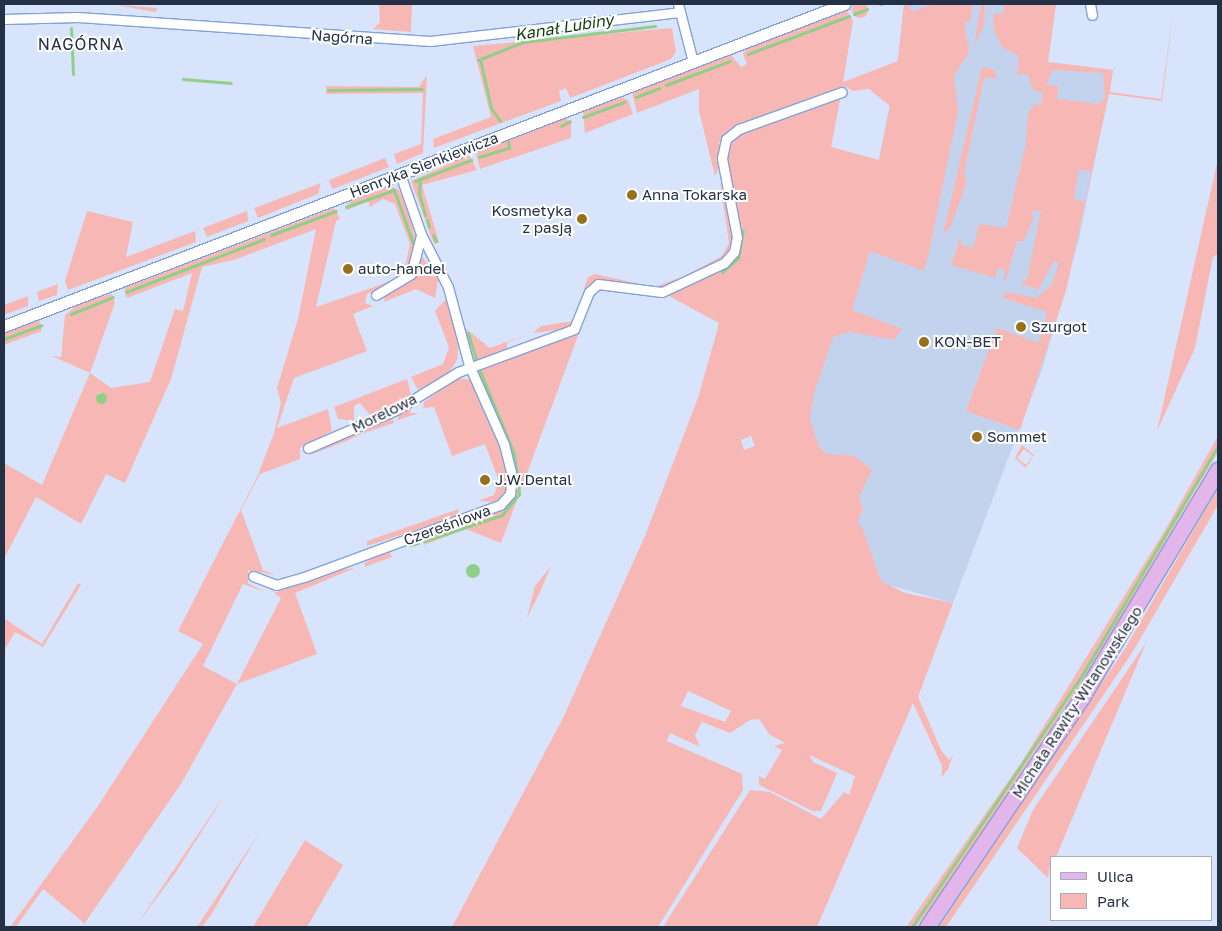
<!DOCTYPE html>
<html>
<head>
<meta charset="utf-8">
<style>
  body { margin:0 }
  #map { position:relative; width:1222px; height:931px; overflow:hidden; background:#d7e4fb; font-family:"Golos Text",sans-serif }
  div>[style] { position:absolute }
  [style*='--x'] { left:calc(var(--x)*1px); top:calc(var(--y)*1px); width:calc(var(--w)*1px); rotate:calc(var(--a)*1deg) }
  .built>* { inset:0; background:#c4d3ed }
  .green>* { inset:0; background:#f7b8b5 }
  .round { border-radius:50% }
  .water>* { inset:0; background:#90cf88 }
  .stream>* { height:3px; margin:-1.5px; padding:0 1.5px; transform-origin:1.5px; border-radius:1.5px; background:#90cf88 }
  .roads { filter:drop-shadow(1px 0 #83a1d8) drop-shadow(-1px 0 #83a1d8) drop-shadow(0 1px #83a1d8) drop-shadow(0 -1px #83a1d8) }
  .minor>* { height:9px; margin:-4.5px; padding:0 4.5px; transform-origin:4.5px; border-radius:4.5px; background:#fff }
  .tertiary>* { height:11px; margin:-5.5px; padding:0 5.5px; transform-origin:5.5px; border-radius:5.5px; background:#fff }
  .primary>* { height:15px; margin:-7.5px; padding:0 7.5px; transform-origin:7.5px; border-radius:7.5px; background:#e3b6eb }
  .dots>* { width:14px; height:14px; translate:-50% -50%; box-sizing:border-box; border:2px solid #fff; border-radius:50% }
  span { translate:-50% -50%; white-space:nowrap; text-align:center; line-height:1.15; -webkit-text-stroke:4px #fff; paint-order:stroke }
  .street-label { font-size:15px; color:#243046 }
  .poi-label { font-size:15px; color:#243046 }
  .left { translate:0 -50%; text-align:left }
  .right { translate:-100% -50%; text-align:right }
  .water-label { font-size:16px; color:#123c0d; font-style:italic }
  .neighbourhood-label { font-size:16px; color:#243046; letter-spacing:1px }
  .frame { position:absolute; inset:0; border:5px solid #243046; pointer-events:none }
  .legend { position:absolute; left:1050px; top:856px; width:162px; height:65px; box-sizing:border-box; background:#fff; border:1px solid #a7acb5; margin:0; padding:6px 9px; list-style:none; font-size:15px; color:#243046 }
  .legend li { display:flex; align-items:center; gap:10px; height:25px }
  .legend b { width:25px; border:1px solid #a7acb5 }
</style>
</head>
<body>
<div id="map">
  <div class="built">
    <div style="clip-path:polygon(904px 4px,1056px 4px,1048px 62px,1113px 70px,1079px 239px,1042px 370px,953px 603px,874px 581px,803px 409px,878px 164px,896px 74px)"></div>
  </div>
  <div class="green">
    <div class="round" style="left:852px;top:2px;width:16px;height:16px"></div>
    <div style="clip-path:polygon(379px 4px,412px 4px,411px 32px,373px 29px,380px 22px)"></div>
    <div style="clip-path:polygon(evenodd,904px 4px,916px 4px,909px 7px,912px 12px,932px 4px,973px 4px,970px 22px,964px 22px,969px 52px,954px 76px,958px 111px,930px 248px,924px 271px,870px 251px,852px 310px,902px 329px,894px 340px,850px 332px,833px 337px,814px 393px,810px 419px,819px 447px,827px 454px,854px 456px,872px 470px,859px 497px,863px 508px,857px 524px,862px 527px,881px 581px,905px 593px,953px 603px,918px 697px,941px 750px,949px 760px,953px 755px,948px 769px,942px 777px,942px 766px,913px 703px,817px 927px,663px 927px,750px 790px,770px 792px,821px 819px,844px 792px,849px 795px,855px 776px,809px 755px,813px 762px,837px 773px,821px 811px,813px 811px,759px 785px,759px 776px,765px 779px,782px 750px,774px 746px,785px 743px,769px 734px,759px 719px,750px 720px,730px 733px,702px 722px,695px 735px,700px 747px,670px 733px,667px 741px,742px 774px,743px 790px,658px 927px,452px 927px,563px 718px,645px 536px,698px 398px,717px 331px,719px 323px,667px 295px,659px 297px,615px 288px,596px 290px,615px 286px,661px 295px,732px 261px,740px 237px,724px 156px,730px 138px,835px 97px,840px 100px,831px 147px,879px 160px,890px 106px,869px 89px,853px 91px,845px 86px,737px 127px,719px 142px,720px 166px,715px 176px,699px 111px,699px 89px,637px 113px,632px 93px,725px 55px,732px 56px,741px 67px,747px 64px,743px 54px,748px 46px,846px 9px,853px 21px,843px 82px,898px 61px,904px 4px,751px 436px,755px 446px,744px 450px,741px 440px,751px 436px,904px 4px,688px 691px,731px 711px,725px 722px,681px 706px,688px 691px)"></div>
    <div style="clip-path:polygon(981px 4px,985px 4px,984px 24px,974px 46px)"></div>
    <div style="clip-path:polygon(evenodd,1004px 4px,1056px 4px,1048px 62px,1113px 70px,1110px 92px,1161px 99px,1173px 13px,1162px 101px,1109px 94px,1066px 291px,1020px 430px,966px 411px,997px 328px,1039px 343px,1047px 312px,1001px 297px,1007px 292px,1036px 298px,1052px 284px,1059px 263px,1054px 261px,1038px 290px,1020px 283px,1027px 279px,1041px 210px,1032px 211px,1033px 220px,1023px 242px,1017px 241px,1005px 283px,1004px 269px,998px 268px,995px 278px,951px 265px,960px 238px,962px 245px,973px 248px,979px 224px,1006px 228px,1026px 144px,1028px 114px,1034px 104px,1041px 105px,1043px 93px,1033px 90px,1028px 75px,1017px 74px,1019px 56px,1003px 48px,994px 30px,993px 14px,1003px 14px,1004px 4px,1053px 70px,1103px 73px,1105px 98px,1098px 104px,1057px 99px,1059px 87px,1046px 84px,1053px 70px,1004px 4px,1079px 169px,1091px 172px,1085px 202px,1074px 199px,1079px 169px)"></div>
    <div style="clip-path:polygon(117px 5px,158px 8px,155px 12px)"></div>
    <div style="clip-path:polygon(672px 28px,676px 52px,671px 59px,570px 98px,566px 88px,559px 91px,561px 101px,434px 148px,433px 139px,491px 117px,473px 46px)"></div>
    <div style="clip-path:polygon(982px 67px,993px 69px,998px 78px,984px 78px,964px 172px,967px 182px,950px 228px,943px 234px)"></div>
    <div style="clip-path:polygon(427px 75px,423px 153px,397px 164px,394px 154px,421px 144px,423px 93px,326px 94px,326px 86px,419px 87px)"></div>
    <div style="clip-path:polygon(619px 96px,628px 100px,633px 114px,585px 133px,583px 110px)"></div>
    <div style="clip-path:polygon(565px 117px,571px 123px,571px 138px,480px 169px,476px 152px)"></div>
    <div style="clip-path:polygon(469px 155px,477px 170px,422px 185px,439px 242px,434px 244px,411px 181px)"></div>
    <div style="clip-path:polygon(385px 158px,389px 167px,333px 189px,331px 186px,329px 180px)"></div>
    <div style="clip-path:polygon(1218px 159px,1218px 254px,1213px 257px,1195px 348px,1157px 431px)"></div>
    <div style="clip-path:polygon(720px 182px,734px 233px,729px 256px,685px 276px,722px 256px,729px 243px)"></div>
    <div style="clip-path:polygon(321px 183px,318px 194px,258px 218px,254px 208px)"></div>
    <div style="clip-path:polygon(evenodd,390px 186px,399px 190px,410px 217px,417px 244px,414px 263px,400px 282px,367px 294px,365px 303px,373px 306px,353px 314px,367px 351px,294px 378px,277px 428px,328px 409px,332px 431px,300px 448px,300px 459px,260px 474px,241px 510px,263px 570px,276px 575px,248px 570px,248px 583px,265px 592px,243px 584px,203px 666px,237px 684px,281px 598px,274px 593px,332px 571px,355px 568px,295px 593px,317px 654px,237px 684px,181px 784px,82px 927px,84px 923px,43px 889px,16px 927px,10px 927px,98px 806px,203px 644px,178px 631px,258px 475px,274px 433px,281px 403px,277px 388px,298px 319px,316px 229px,234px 260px,202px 267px,171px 379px,125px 483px,106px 474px,81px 524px,36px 497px,4px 559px,4px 463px,42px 485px,90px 373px,52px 356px,61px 357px,65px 315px,81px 302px,112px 294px,115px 303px,90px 373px,111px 388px,150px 382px,175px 309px,183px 311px,192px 273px,127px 298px,124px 288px,334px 208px,340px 219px,336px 221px,316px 307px,380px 285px,403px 276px,410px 244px,395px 204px,383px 199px,370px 207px,368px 201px,347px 210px,345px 207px,355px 197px,390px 186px,99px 392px,107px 398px,106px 403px,96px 400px,99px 392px)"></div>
    <div style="clip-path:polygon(87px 211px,133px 222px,126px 257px,195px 231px,196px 242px,68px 290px,65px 281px)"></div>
    <div style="clip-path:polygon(247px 211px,248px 221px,207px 237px,203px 228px)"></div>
    <div style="clip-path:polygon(422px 256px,438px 280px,435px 298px,416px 289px,384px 302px,385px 296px,414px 275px)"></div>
    <div style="clip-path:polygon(595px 274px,654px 287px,679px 278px,665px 289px,597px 281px,571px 328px,533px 333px,541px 326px,574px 321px,588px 277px)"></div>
    <div style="clip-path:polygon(58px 284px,57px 295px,39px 301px,37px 292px)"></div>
    <div style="clip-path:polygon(28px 296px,28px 306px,4px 315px,4px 305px)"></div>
    <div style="clip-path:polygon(446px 299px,459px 342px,457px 360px,449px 373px,418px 390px,411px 377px,443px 364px,449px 347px,435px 311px)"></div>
    <div style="clip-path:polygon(39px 320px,42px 331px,4px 345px,4px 334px,10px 329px)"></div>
    <div style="clip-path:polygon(582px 325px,501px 543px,466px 529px,424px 545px,423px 539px,499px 512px,514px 495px,516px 480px,504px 434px,477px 369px,575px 334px)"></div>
    <div style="clip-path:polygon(465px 328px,490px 348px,529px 334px,507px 343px,507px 349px,475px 362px)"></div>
    <div style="clip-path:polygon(458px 378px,471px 380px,501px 445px,509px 477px,506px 492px,495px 502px,478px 501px,494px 495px,499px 481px,485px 444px,452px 456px,434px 407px,423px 408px,424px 402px)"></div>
    <div style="clip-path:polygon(407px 379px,411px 395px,400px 403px,371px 416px,360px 403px,354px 406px,354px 421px,338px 419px,334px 407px)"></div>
    <div style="clip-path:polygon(412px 405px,410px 413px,419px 413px,398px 420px,397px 414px)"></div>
    <div style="clip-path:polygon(392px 417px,394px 423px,364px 433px,364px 429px)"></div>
    <div style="clip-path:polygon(359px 431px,361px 434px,349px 440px,307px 456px)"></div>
    <div style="clip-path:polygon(1218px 436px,1218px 452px,1086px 676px,937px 899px,916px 927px,906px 927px,1021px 763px,1165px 530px)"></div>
    <div style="clip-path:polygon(evenodd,1022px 445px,1034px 455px,1026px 468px,1015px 458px,1022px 445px,1024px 449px,1033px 456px,1026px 465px,1017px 458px,1024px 449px)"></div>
    <div style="clip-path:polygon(1218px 488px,1218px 505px,1132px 653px,946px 927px,939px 927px,1126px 647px)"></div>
    <div style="clip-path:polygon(459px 509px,457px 517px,367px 546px,367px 541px)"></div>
    <div style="clip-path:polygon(389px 550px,392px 557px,365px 567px,364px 563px)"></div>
    <div style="clip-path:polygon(551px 566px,541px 590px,527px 618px,535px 586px)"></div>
    <div style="clip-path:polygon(78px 583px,81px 585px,43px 647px,15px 632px,4px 651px,4px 618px,42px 644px)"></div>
    <div style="clip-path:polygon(1146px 643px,1056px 857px,1051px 857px,1048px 878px,1017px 848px,1033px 810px)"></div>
    <div style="clip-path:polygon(223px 798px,176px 872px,135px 927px,213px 812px)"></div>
    <div style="clip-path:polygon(258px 835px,212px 913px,202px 927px,197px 927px)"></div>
    <div style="clip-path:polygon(305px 840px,343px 865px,307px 927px,253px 927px)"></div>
  </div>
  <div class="water">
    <div class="round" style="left:95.5px;top:392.5px;width:11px;height:11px"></div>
    <div class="round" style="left:466px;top:564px;width:14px;height:14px"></div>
  </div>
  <div class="stream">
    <div style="--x:880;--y:4;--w:1;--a:0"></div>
    <div style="--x:854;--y:14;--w:14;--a:-21"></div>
    <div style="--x:71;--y:28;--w:46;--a:87.5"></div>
    <div style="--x:748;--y:54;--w:108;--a:-20.6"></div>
    <div style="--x:480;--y:59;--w:50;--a:77.3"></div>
    <div style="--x:491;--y:108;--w:16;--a:55"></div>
    <div style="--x:478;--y:60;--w:48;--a:-21.8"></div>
    <div style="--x:523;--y:42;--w:133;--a:-6.9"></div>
    <div style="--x:183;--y:79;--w:48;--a:4.8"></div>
    <div style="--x:666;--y:85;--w:68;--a:-20.6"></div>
    <div style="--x:328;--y:90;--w:94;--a:-0.6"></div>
    <div style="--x:636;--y:97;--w:25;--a:-21"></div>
    <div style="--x:583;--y:117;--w:44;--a:-20.1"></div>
    <div style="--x:561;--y:126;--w:10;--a:-29"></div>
    <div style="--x:479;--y:157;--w:31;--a:-17"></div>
    <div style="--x:509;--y:148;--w:6;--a:-99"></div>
    <div style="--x:420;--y:179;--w:14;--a:94"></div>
    <div style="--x:419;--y:193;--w:23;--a:75"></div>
    <div style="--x:415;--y:181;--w:60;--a:-20.6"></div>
    <div style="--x:346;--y:207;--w:51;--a:-19.5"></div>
    <div style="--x:394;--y:190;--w:56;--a:70.3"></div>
    <div style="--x:427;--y:220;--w:7;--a:74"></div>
    <div style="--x:271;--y:235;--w:69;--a:-20.3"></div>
    <div style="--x:433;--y:235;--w:7;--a:63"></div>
    <div style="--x:722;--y:272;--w:21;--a:-41"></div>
    <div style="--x:738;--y:258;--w:28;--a:-80"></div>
    <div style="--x:126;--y:292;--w:148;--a:-21"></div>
    <div style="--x:71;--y:314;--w:45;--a:-22"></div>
    <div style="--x:468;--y:333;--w:30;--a:73"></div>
    <div style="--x:4;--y:339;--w:40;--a:-20.2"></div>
    <div style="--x:424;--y:541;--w:82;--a:-18.4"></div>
    <div style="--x:502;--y:515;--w:27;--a:-51"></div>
    <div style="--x:519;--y:494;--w:40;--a:-97.1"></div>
    <div style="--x:514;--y:454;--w:90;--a:-112.3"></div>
    <div style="--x:410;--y:545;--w:8;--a:-14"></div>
    <div style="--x:912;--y:927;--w:304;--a:-56"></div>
    <div style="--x:1082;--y:675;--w:266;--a:-59.3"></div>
  </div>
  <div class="roads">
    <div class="minor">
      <div style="--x:678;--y:4;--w:60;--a:75.5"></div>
      <div style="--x:1090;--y:4;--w:11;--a:80"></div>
      <div style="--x:4;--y:19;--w:74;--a:-1.5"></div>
      <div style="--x:78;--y:17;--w:353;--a:3.9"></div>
      <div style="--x:430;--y:41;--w:251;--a:-6.6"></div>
      <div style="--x:376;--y:295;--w:41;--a:-31"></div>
      <div style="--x:411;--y:274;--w:40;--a:-75.6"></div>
      <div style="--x:308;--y:448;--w:96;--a:-23.4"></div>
      <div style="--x:396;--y:410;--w:73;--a:-31.5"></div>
      <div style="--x:458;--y:372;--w:124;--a:-20.3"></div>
      <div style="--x:574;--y:329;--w:40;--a:-68"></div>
      <div style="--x:589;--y:292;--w:12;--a:-42"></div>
      <div style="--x:598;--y:284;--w:64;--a:7.1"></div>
      <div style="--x:662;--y:292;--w:68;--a:-25.1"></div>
      <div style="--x:724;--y:263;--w:15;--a:-48"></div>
      <div style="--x:734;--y:252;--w:15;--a:-79"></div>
      <div style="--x:737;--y:237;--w:80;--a:-100.8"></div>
      <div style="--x:722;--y:158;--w:19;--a:-78"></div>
      <div style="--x:726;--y:139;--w:16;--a:-38"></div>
      <div style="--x:739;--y:129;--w:109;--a:-19.8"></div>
      <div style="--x:253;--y:576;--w:25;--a:21"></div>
      <div style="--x:276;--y:585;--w:29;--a:-16"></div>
      <div style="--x:304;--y:577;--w:209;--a:-20.2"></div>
      <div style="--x:500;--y:505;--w:15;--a:-48"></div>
      <div style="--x:510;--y:494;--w:18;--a:-84"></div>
      <div style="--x:512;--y:476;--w:33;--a:-104"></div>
      <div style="--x:504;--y:444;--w:86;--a:-113.9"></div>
      <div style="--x:469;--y:365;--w:81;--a:-105.1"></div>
      <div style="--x:448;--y:287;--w:59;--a:-117"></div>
      <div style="--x:421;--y:234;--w:64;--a:-109.3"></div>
    </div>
    <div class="tertiary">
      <div style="--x:4;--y:326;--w:900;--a:-20.97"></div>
    </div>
    <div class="primary">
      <div style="--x:927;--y:927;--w:277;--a:-56"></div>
      <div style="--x:1082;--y:697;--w:265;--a:-59.1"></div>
    </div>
  </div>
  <div class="dots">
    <div style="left:632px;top:195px;background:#97701b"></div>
    <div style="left:582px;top:219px;background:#97701b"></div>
    <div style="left:348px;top:269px;background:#97701b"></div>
    <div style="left:1021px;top:327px;background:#97701b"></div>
    <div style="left:924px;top:342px;background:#97701b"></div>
    <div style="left:977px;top:437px;background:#97701b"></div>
    <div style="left:485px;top:480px;background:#97701b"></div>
  </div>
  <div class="street-label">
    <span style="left:342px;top:37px;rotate:4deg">Nagórna</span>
    <span style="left:424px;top:165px;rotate:-21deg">Henryka Sienkiewicza</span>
    <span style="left:384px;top:413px;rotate:-26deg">Morelowa</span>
    <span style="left:447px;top:525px;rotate:-20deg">Czereśniowa</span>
    <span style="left:1077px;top:702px;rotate:-57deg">Michała Rawity-Witanowskiego</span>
  </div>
  <div class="poi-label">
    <span class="left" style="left:642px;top:195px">Anna Tokarska</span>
    <span class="right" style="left:572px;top:219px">Kosmetyka<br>z pasją</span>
    <span class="left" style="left:358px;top:269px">auto-handel</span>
    <span class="left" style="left:1031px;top:327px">Szurgot</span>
    <span class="left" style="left:934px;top:342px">KON-BET</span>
    <span class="left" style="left:987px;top:437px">Sommet</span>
    <span class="left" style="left:495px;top:480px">J.W.Dental</span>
  </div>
  <div class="water-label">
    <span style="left:564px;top:27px;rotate:-9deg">Kanał Lubiny</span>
  </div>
  <div class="neighbourhood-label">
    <span style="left:81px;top:44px">NAGÓRNA</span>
  </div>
  <div class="frame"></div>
  <ul class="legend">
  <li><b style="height:6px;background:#e3b6eb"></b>Ulica</li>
  <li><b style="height:14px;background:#f7b8b5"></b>Park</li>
  </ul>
</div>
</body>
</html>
